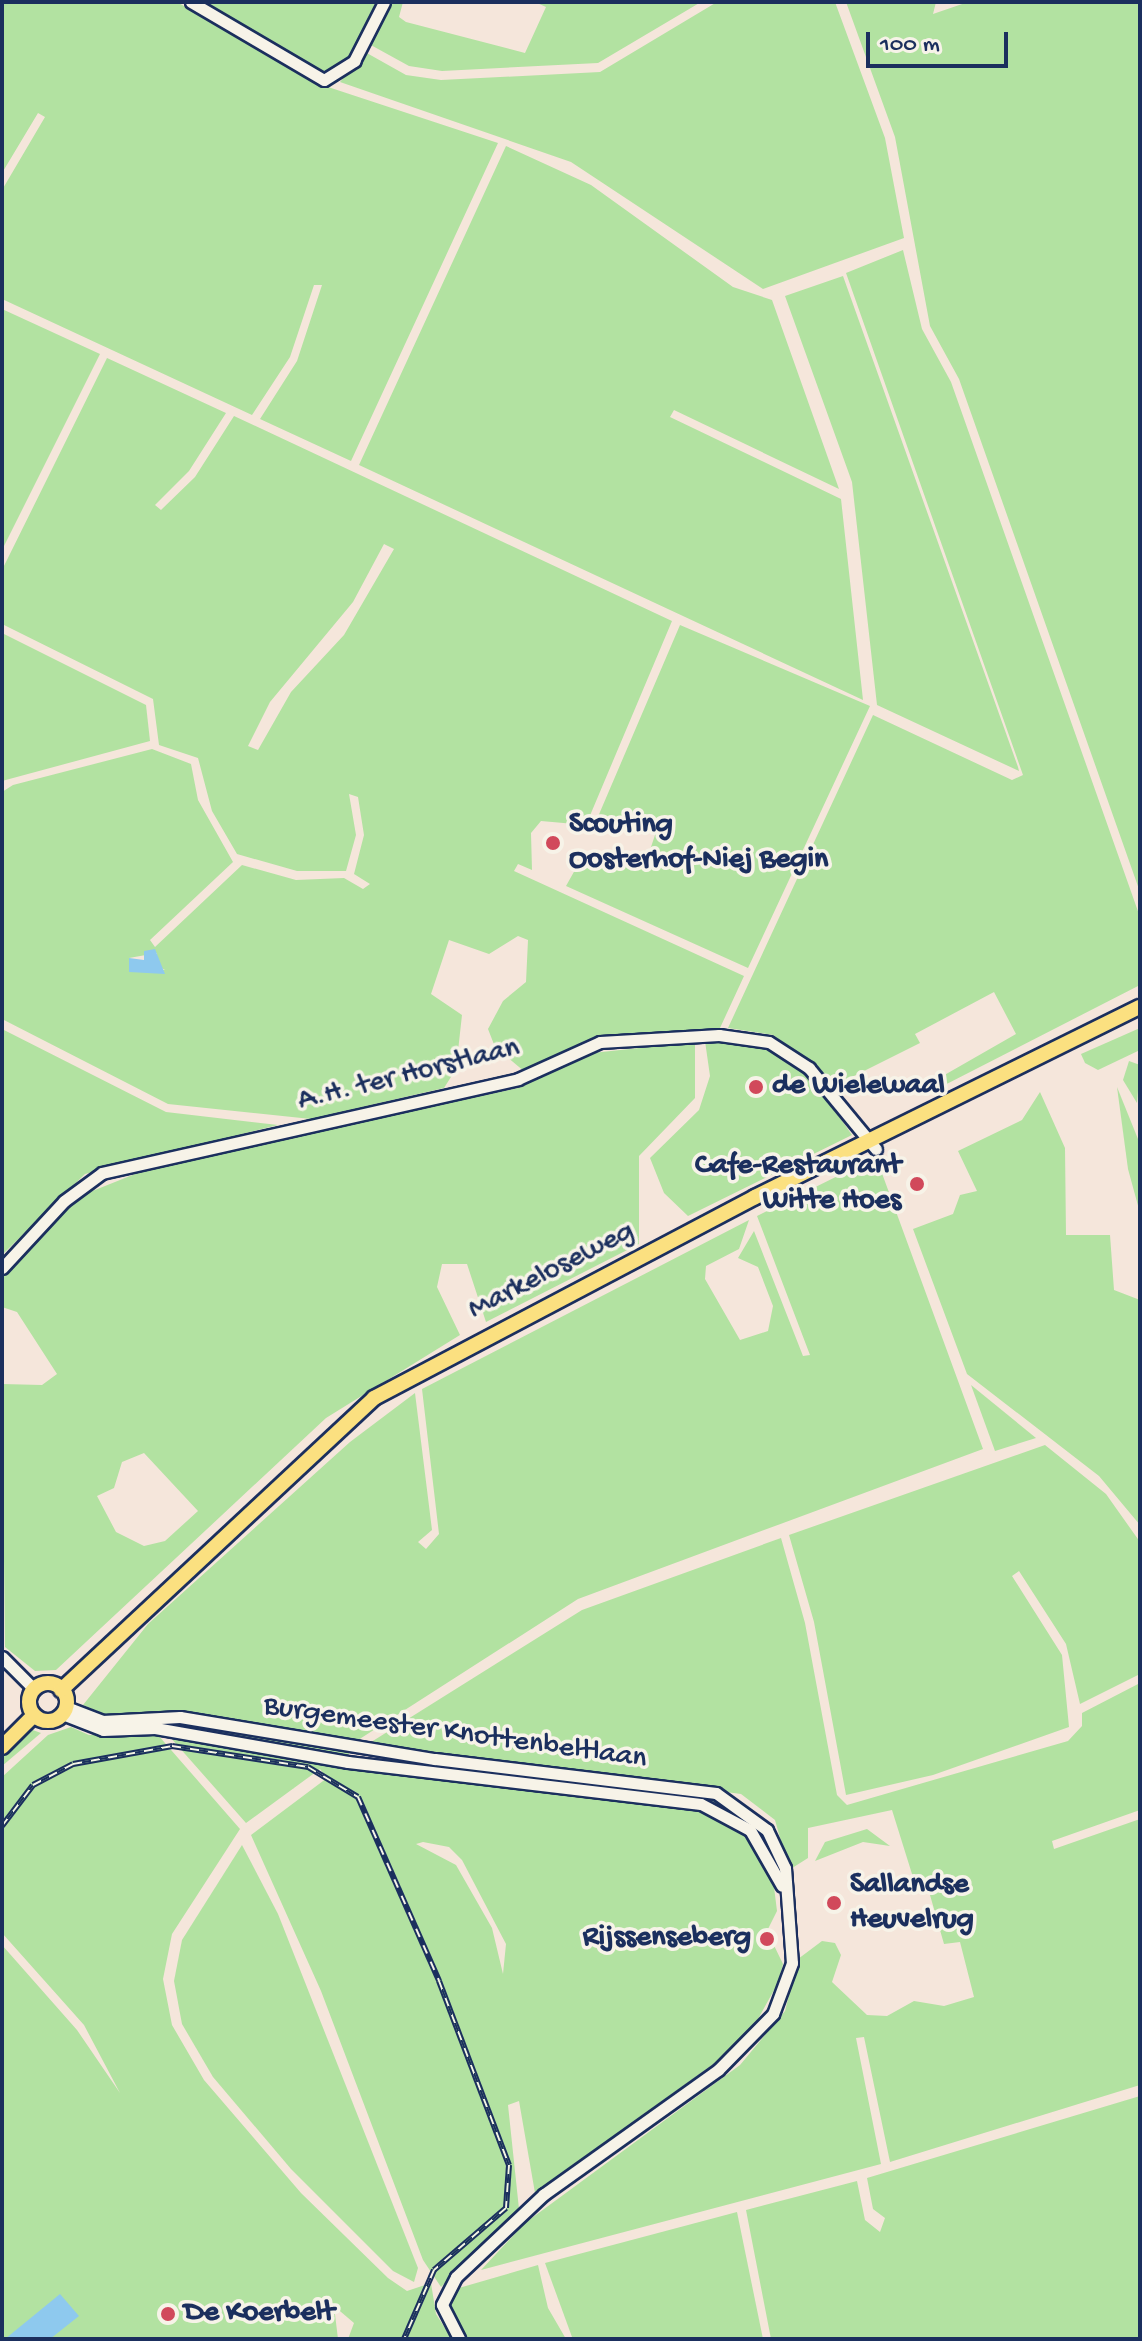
<!DOCTYPE html>
<html>
<head>
<meta charset="utf-8">
<style>
  body { margin:0 }
  #map { position:relative; width:1142px; height:2341px; overflow:hidden; background:#f5e6db; font-family:"Gochi Hand",sans-serif }
  div>[style] { position:absolute }
  [style*='--x'] { left:calc(var(--x)*1px); top:calc(var(--y)*1px); width:calc(var(--w)*1px); rotate:calc(var(--a)*1deg) }
  .green>* { inset:0; background:#b2e2a1 }
  .water>* { inset:0; background:#8ec9ee }
  .roads { filter:drop-shadow(2px 0 #1b2f5e) drop-shadow(-2px 0 #1b2f5e) drop-shadow(0 2px #1b2f5e) drop-shadow(0 -2px #1b2f5e) }
  .minor>* { height:11px; margin:-5.5px; padding:0 5.5px; transform-origin:5.5px; border-radius:5.5px; background:#f7f3e8 }
  .major>* { height:14px; margin:-7px; padding:0 7px; transform-origin:7px; border-radius:7px; background:#fbe080 }
  .major>.ring { margin:-7px; padding:0; box-sizing:content-box; background:none; border:14px solid #fbe080; border-radius:50% }
  .rail>* { height:6px; margin-top:-3px; transform-origin:0; background:repeating-linear-gradient(90deg,#f7f3e8 0 9px,#1b2f5e 0 18px); box-sizing:border-box; border-block:2px solid #1b2f5e }
  .dots>* { width:22px; height:22px; translate:-50% -50%; box-sizing:border-box; border:4px solid #f7f3e8; border-radius:50% }
  span { translate:-50% -50%; white-space:nowrap; text-align:center; line-height:1.15; -webkit-text-stroke:7px #f7f3e8; paint-order:stroke }
  .poi-label { font-size:30px; color:#1b2f5e; font-weight:700 }
  .left { translate:0 -50%; text-align:left }
  .right { translate:-100% -50%; text-align:right }
  .street-label { font-size:30px; color:#1b2f5e }
  .frame { position:absolute; inset:0; border:4px solid #1b2f5e; pointer-events:none }
  .scale { position:absolute; left:866px; top:32px; width:142px; height:36px; box-sizing:border-box; border:4px solid #1b2f5e; border-top:0; padding-left:10px; font-size:24px; line-height:28px; white-space:nowrap; color:#1b2f5e; -webkit-text-stroke:6px #f7f3e8; paint-order:stroke }
</style>
</head>
<body>
<div id="map">
  <div class="green">
    <div style="clip-path:polygon(2px 2px,177px 2px,322px 85px,498px 143px,351px 461px,260px 419px,297px 361px,322px 285px,314px 285px,290px 357px,252px 415px,2px 299px,2px 190px,45px 117px,38px 113px,2px 173px)"></div>
    <div style="clip-path:polygon(194px 2px,381px 2px,348px 61px,325px 75px)"></div>
    <div style="clip-path:polygon(392px 2px,403px 2px,399px 17px,406px 22px,525px 53px,546px 7px,535px 2px,701px 2px,598px 63px,442px 71px,409px 66px,369px 44px)"></div>
    <div style="clip-path:polygon(717px 2px,835px 2px,885px 138px,904px 238px,763px 289px,571px 162px,340px 82px,365px 52px,406px 75px,441px 80px,600px 72px)"></div>
    <div style="clip-path:polygon(846px 2px,936px 2px,933px 14px,968px 2px,1140px 2px,1140px 892px,959px 379px,930px 326px,895px 137px)"></div>
    <div style="clip-path:polygon(506px 146px,591px 185px,733px 287px,772px 300px,839px 489px,674px 410px,670px 417px,841px 499px,863px 700px,359px 465px)"></div>
    <div style="clip-path:polygon(903px 250px,922px 329px,951px 382px,1140px 917px,1140px 985px,931px 1092px,927px 1085px,1016px 1034px,994px 992px,915px 1034px,920px 1043px,836px 1085px,773px 1035px,728px 1028px,873px 715px,1012px 780px,1023px 775px,846px 273px)"></div>
    <div style="clip-path:polygon(843px 276px,1018px 767px,1019px 771px,877px 705px,852px 482px,785px 296px)"></div>
    <div style="clip-path:polygon(2px 309px,100px 354px,2px 550px)"></div>
    <div style="clip-path:polygon(evenodd,107px 358px,226px 413px,189px 471px,155px 505px,161px 510px,195px 477px,234px 416px,672px 621px,586px 825px,541px 821px,531px 833px,532px 870px,518px 864px,514px 871px,744px 976px,720px 1028px,596px 1040px,525px 1072px,495px 1047px,488px 1029px,503px 1001px,526px 982px,528px 940px,518px 936px,489px 954px,449px 940px,431px 994px,462px 1015px,456px 1069px,444px 1088px,311px 1119px,168px 1104px,2px 1019px,2px 792px,13px 785px,152px 749px,191px 764px,198px 800px,233px 862px,150px 940px,155px 947px,242px 865px,296px 880px,344px 878px,363px 889px,370px 884px,354px 874px,364px 835px,358px 797px,349px 794px,356px 835px,346px 871px,297px 871px,237px 854px,212px 811px,198px 758px,159px 745px,153px 699px,2px 624px,2px 570px,107px 358px,384px 544px,394px 549px,344px 635px,291px 692px,258px 750px,248px 746px,270px 702px,353px 602px,384px 544px,107px 358px,157px 953px,156px 965px,165px 970px,129px 968px,129px 958px,157px 953px)"></div>
    <div style="clip-path:polygon(680px 625px,870px 706px,748px 968px,566px 886px,580px 861px,650px 850px,658px 826px,594px 826px)"></div>
    <div style="clip-path:polygon(2px 633px,146px 705px,150px 741px,2px 781px)"></div>
    <div style="clip-path:polygon(1140px 1028px,1140px 1050px,1098px 1070px,1085px 1063px,1081px 1054px)"></div>
    <div style="clip-path:polygon(2px 1029px,166px 1112px,278px 1125px,85px 1174px,2px 1255px)"></div>
    <div style="clip-path:polygon(738px 1040px,765px 1044px,809px 1074px,852px 1135px,688px 1216px,664px 1193px,650px 1158px,699px 1110px,710px 1076px,705px 1041px)"></div>
    <div style="clip-path:polygon(evenodd,695px 1042px,695px 1098px,639px 1156px,639px 1244px,486px 1322px,467px 1264px,442px 1264px,437px 1287px,460px 1335px,326px 1418px,56px 1670px,35px 1671px,5px 1647px,2px 1384px,42px 1385px,57px 1374px,17px 1312px,2px 1307px,2px 1272px,80px 1196px,160px 1164px,518px 1088px,583px 1054px,695px 1042px,144px 1453px,198px 1511px,165px 1541px,144px 1546px,116px 1532px,97px 1496px,114px 1488px,122px 1462px,144px 1453px)"></div>
    <div style="clip-path:polygon(1129px 1061px,1140px 1065px,1137px 1103px,1123px 1080px)"></div>
    <div style="clip-path:polygon(1117px 1087px,1140px 1144px,1140px 1213px,1128px 1169px)"></div>
    <div style="clip-path:polygon(1040px 1092px,1065px 1148px,1066px 1235px,1110px 1235px,1114px 1290px,1140px 1300px,1140px 1525px,1099px 1476px,967px 1374px,913px 1229px,953px 1214px,960px 1195px,977px 1191px,958px 1151px,1022px 1120px)"></div>
    <div style="clip-path:polygon(876px 1157px,983px 1449px,578px 1599px,355px 1742px,180px 1711px,106px 1715px,83px 1705px,148px 1624px,350px 1442px,415px 1393px,432px 1530px,418px 1542px,426px 1549px,439px 1534px,422px 1389px,749px 1220px,739px 1249px,706px 1266px,705px 1279px,740px 1340px,768px 1331px,773px 1306px,758px 1267px,738px 1258px,754px 1231px,803px 1356px,810px 1355px,757px 1216px)"></div>
    <div style="clip-path:polygon(971px 1385px,1036px 1438px,995px 1451px)"></div>
    <div style="clip-path:polygon(1045px 1445px,1106px 1494px,1140px 1542px,1140px 1674px,1080px 1704px,1066px 1644px,1019px 1571px,1012px 1576px,1062px 1655px,1069px 1727px,933px 1775px,846px 1795px,814px 1622px,789px 1535px)"></div>
    <div style="clip-path:polygon(781px 1538px,805px 1623px,837px 1795px,847px 1805px,1068px 1741px,1082px 1726px,1082px 1713px,1140px 1683px,1140px 1810px,1052px 1841px,1054px 1849px,1140px 1819px,1140px 2085px,890px 2162px,864px 2037px,856px 2038px,881px 2164px,481px 2270px,525px 2223px,740px 2065px,785px 2011px,798px 1959px,822px 1941px,835px 1943px,841px 1955px,832px 1982px,867px 2015px,887px 2016px,914px 2001px,944px 2006px,974px 1997px,960px 1942px,944px 1944px,928px 1888px,917px 1890px,892px 1810px,808px 1828px,808px 1858px,789px 1870px,775px 1820px,741px 1794px,368px 1744px,582px 1610px)"></div>
    <div style="clip-path:polygon(179px 1720px,351px 1751px,345px 1759px,112px 1724px)"></div>
    <div style="clip-path:polygon(71px 1727px,89px 1735px,158px 1735px,240px 1829px,172px 1934px,163px 1979px,172px 2025px,204px 2080px,301px 2193px,388px 2278px,407px 2291px,431px 2283px,436px 2314px,452px 2339px,348px 2339px,354px 2323px,334px 2306px,338px 2339px,2px 2339px,2px 1945px,77px 2030px,120px 2093px,84px 2025px,2px 1933px,2px 1777px,48px 1735px)"></div>
    <div style="clip-path:polygon(30px 1729px,41px 1733px,2px 1766px,2px 1754px)"></div>
    <div style="clip-path:polygon(evenodd,170px 1737px,328px 1764px,716px 1811px,756px 1844px,774px 1887px,777px 1911px,767px 1931px,783px 1964px,778px 1983px,758px 2019px,719px 2060px,535px 2193px,519px 2101px,508px 2105px,519px 2209px,441px 2287px,423px 2260px,321px 1991px,251px 1835px,327px 1778px,320px 1769px,246px 1823px,170px 1737px,423px 1842px,449px 1847px,462px 1860px,506px 1944px,503px 1974px,492px 1928px,456px 1865px,416px 1844px,423px 1842px)"></div>
    <div style="clip-path:polygon(604px 1782px,729px 1800px,763px 1831px,780px 1874px,737px 1816px,702px 1802px,604px 1790px)"></div>
    <div style="clip-path:polygon(867px 1829px,890px 1846px,863px 1842px,815px 1861px,825px 1842px)"></div>
    <div style="clip-path:polygon(242px 1845px,278px 1914px,418px 2268px,414px 2282px,393px 2271px,291px 2169px,213px 2077px,182px 2024px,174px 1981px,182px 1940px)"></div>
    <div style="clip-path:polygon(1140px 2096px,1140px 2339px,771px 2339px,746px 2210px,857px 2181px,865px 2220px,880px 2232px,885px 2218px,873px 2209px,867px 2178px)"></div>
    <div style="clip-path:polygon(737px 2212px,763px 2339px,572px 2337px,545px 2263px)"></div>
    <div style="clip-path:polygon(538px 2265px,548px 2308px,566px 2339px,467px 2339px,450px 2318px,452px 2290px)"></div>
  </div>
  <div class="water">
    <div style="clip-path:polygon(155px 949px,165px 974px,129px 972px,129px 958px,144px 960px,144px 951px)"></div>
    <div style="clip-path:polygon(60px 2294px,79px 2316px,50px 2339px,5px 2339px)"></div>
  </div>
  <div class="roads">
    <div class="minor">
      <div style="--x:191;--y:2;--w:154;--a:30.4"></div>
      <div style="--x:324;--y:80;--w:36;--a:-32"></div>
      <div style="--x:354;--y:61;--w:66;--a:-63"></div>
      <div style="--x:2;--y:1268;--w:91;--a:-47.2"></div>
      <div style="--x:64;--y:1201;--w:47;--a:-36.4"></div>
      <div style="--x:102;--y:1173;--w:426;--a:-12.7"></div>
      <div style="--x:518;--y:1079;--w:90;--a:-24.3"></div>
      <div style="--x:600;--y:1042;--w:119;--a:-3.4"></div>
      <div style="--x:719;--y:1035;--w:50;--a:8"></div>
      <div style="--x:769;--y:1042;--w:48;--a:33"></div>
      <div style="--x:809;--y:1068;--w:105;--a:50.4"></div>
      <div style="--x:2;--y:1657;--w:45;--a:45"></div>
      <div style="--x:66;--y:1707;--w:39;--a:21"></div>
      <div style="--x:102;--y:1721;--w:78;--a:-2.9"></div>
      <div style="--x:180;--y:1717;--w:258;--a:9.4"></div>
      <div style="--x:435;--y:1759;--w:283;--a:6.9"></div>
      <div style="--x:716;--y:1793;--w:63;--a:36"></div>
      <div style="--x:767;--y:1830;--w:42;--a:64.7"></div>
      <div style="--x:785;--y:1868;--w:95;--a:85.8"></div>
      <div style="--x:792;--y:1963;--w:54;--a:110.4"></div>
      <div style="--x:773;--y:2014;--w:78;--a:134.5"></div>
      <div style="--x:718;--y:2070;--w:214;--a:144.5"></div>
      <div style="--x:544;--y:2194;--w:121;--a:136.7"></div>
      <div style="--x:456;--y:2277;--w:31;--a:117"></div>
      <div style="--x:442;--y:2305;--w:38;--a:63"></div>
      <div style="--x:62;--y:1714;--w:44;--a:21.3"></div>
      <div style="--x:103;--y:1730;--w:52;--a:-2.2"></div>
      <div style="--x:155;--y:1728;--w:196;--a:10"></div>
      <div style="--x:348;--y:1762;--w:355;--a:6.8"></div>
      <div style="--x:701;--y:1804;--w:55;--a:28"></div>
      <div style="--x:750;--y:1830;--w:64;--a:60.3"></div>
    </div>
    <div class="major">
      <div class="ring" style="left:29px;top:1683px;width:24px;height:24px"></div>
      <div style="--x:61;--y:1690;--w:428;--a:-43"></div>
      <div style="--x:374;--y:1398;--w:431;--a:-27.8"></div>
      <div style="--x:755;--y:1197;--w:429;--a:-26.3"></div>
      <div style="--x:2;--y:1747;--w:45;--a:-45"></div>
    </div>
  </div>
  <div class="rail">
    <div style="--x:2;--y:1826;--w:51;--a:-52.9"></div>
    <div style="--x:33;--y:1785;--w:45;--a:-27.7"></div>
    <div style="--x:73;--y:1764;--w:101;--a:-10.3"></div>
    <div style="--x:172;--y:1746;--w:138;--a:8.8"></div>
    <div style="--x:308;--y:1767;--w:58;--a:31"></div>
    <div style="--x:358;--y:1797;--w:201;--a:66.2"></div>
    <div style="--x:439;--y:1981;--w:197;--a:69.2"></div>
    <div style="--x:509;--y:2165;--w:43;--a:94"></div>
    <div style="--x:506;--y:2208;--w:95;--a:139.3"></div>
    <div style="--x:434;--y:2270;--w:75;--a:113.5"></div>
  </div>
  <div class="dots">
    <div style="left:553px;top:843px;background:#d1495b"></div>
    <div style="left:756px;top:1087px;background:#d1495b"></div>
    <div style="left:917px;top:1184px;background:#d1495b"></div>
    <div style="left:834px;top:1903px;background:#d1495b"></div>
    <div style="left:767px;top:1939px;background:#d1495b"></div>
    <div style="left:168px;top:2314px;background:#d1495b"></div>
  </div>
  <div class="poi-label">
    <span class="left" style="left:569px;top:843px">Scouting<br>Oosterhof-Niej Begin</span>
    <span class="left" style="left:772px;top:1087px">de Wielewaal</span>
    <span class="right" style="left:901px;top:1184px">Cafe-Restaurant<br>Witte Hoes</span>
    <span class="left" style="left:850px;top:1903px">Sallandse<br>Heuvelrug</span>
    <span class="right" style="left:751px;top:1939px">Rijssenseberg</span>
    <span class="left" style="left:184px;top:2314px">De Koerbelt</span>
  </div>
  <div class="street-label">
    <span style="left:409px;top:1076px;rotate:-14deg">A.H. ter Horstlaan</span>
    <span style="left:552px;top:1272px;rotate:-27deg">Markeloseweg</span>
    <span style="left:455px;top:1734px;rotate:8deg">Burgemeester Knottenbeltlaan</span>
  </div>
  <div class="frame"></div>
  <div class="scale">100 m</div>
</div>
</body>
</html>
